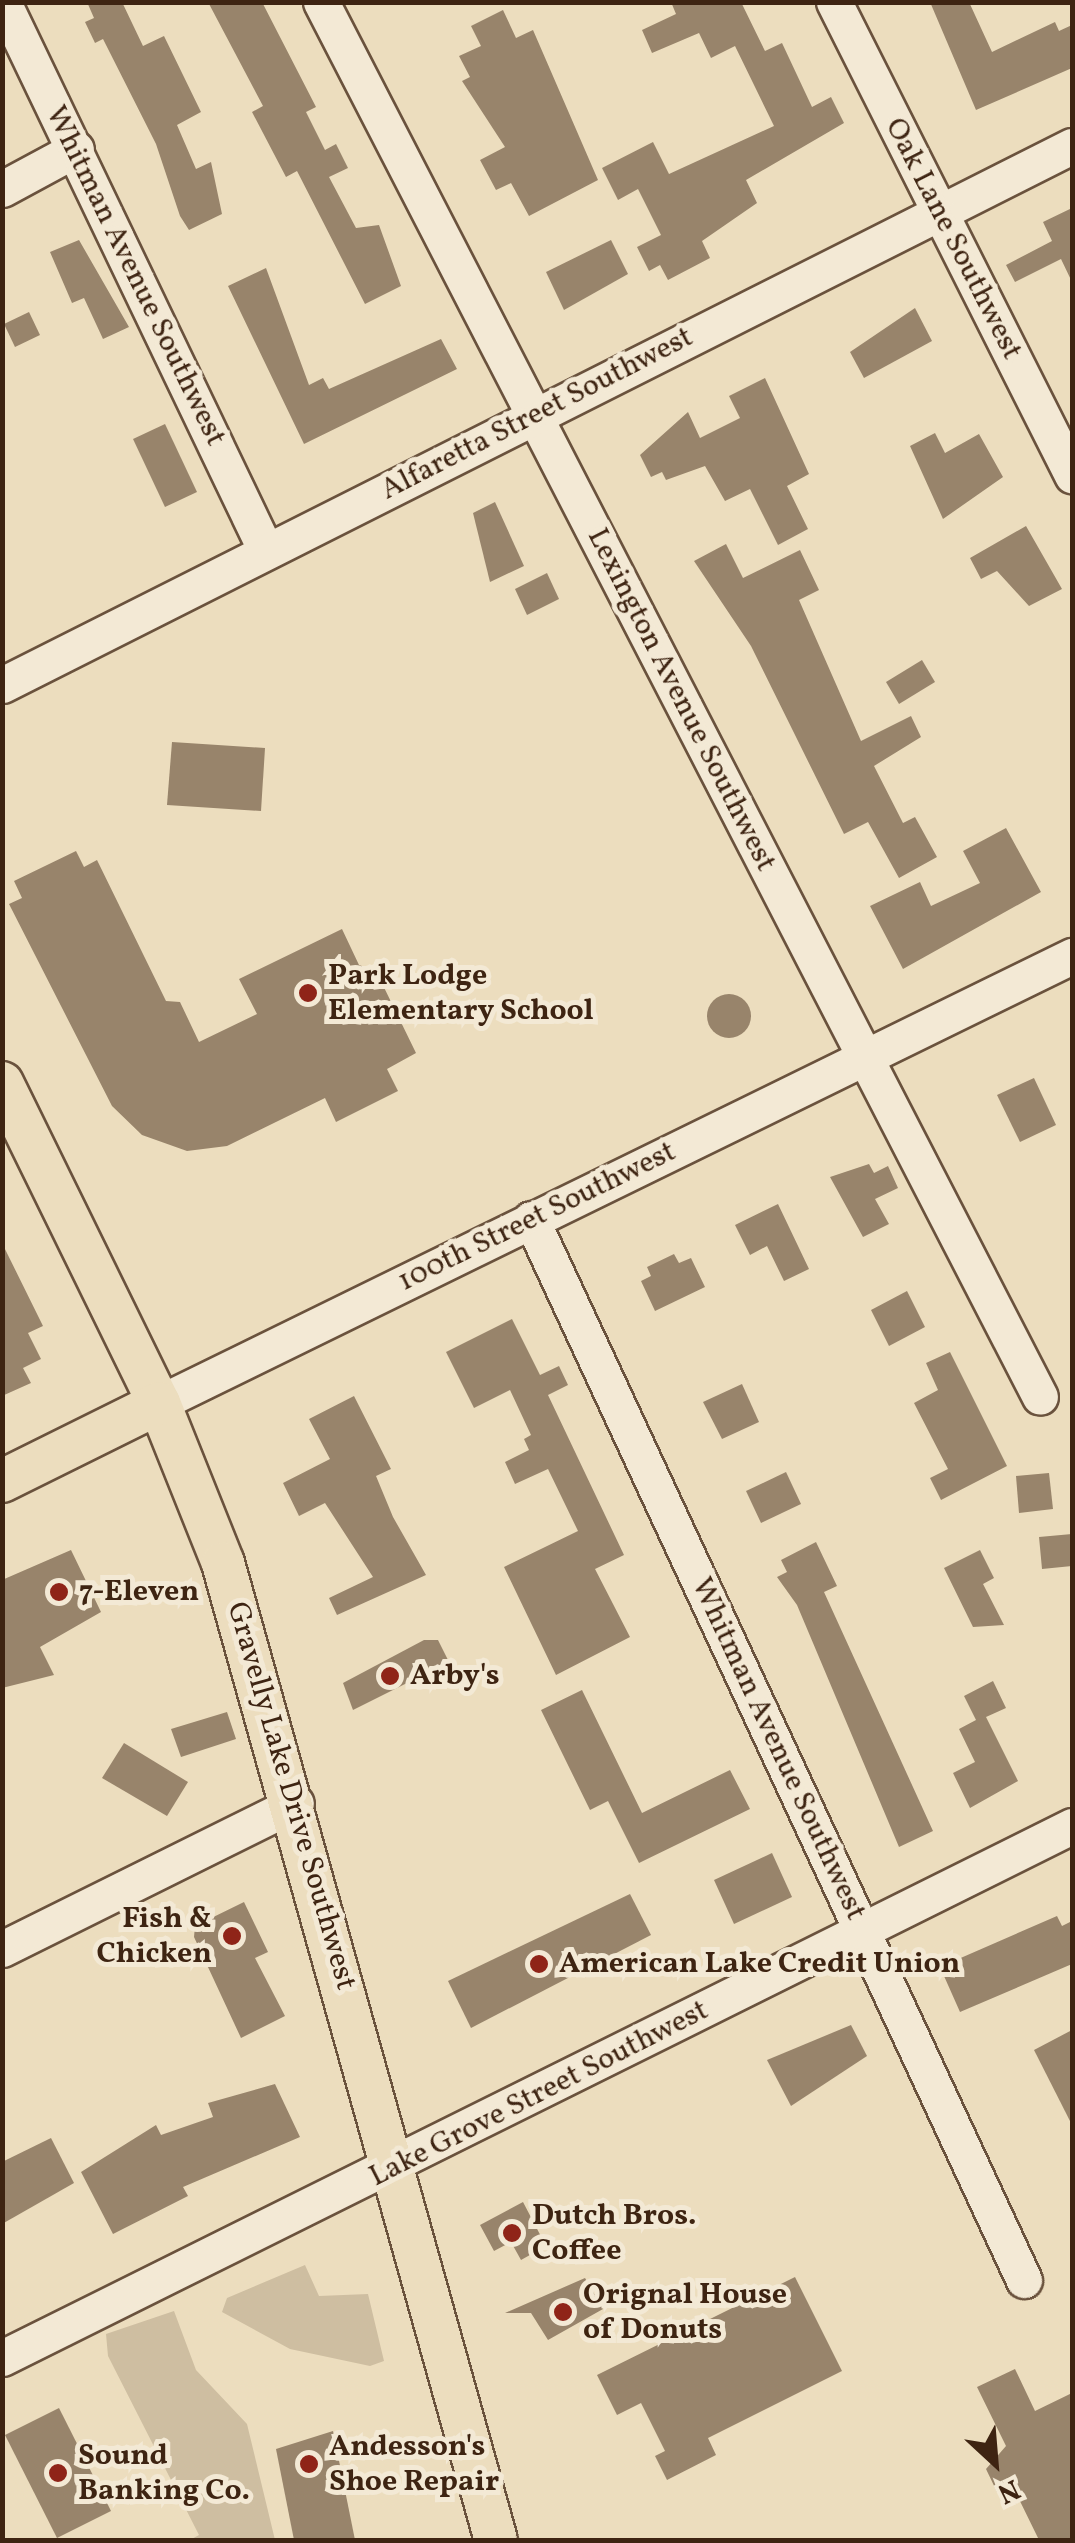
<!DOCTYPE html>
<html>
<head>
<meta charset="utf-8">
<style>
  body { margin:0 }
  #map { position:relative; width:1075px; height:2543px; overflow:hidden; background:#ecddbe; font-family:Vollkorn,serif }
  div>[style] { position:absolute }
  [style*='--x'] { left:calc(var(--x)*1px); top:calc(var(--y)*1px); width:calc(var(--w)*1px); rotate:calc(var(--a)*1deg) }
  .green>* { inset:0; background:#cebea1 }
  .building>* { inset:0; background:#98846b }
  .round { border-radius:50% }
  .roads { filter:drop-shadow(2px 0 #6a523d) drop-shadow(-2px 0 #6a523d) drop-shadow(0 2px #6a523d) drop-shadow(0 -2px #6a523d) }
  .minor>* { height:35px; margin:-17.5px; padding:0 17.5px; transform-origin:17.5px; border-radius:17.5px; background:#f3e9d5 }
  .major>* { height:42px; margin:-21px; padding:0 21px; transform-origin:21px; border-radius:21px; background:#ecddbe }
  .dots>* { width:28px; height:28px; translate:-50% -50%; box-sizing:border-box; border:5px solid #f3e9d5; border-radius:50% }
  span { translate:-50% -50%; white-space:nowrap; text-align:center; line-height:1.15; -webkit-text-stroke:10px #f3e9d5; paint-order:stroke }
  .street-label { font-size:30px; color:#3e2412 }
  .poi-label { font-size:30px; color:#3e2412; font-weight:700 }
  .left { translate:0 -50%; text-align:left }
  .right { translate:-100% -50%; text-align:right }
  .frame { position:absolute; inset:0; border:5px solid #3e2412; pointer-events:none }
  .north { position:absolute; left:945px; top:2413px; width:100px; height:100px; -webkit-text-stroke:8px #f3e9d5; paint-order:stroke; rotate:154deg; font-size:28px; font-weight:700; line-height:40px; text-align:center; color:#3e2412 }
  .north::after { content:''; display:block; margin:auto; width:35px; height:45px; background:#3e2412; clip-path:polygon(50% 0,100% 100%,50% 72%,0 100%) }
</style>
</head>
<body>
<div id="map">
  <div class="green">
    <div style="clip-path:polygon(305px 2265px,319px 2296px,368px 2294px,384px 2361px,370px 2366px,290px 2349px,222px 2312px,227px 2298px)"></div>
    <div style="clip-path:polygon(174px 2311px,196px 2370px,247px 2424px,275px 2540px,190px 2540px,199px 2535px,108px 2356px,106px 2334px)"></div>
  </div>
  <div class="building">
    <div style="clip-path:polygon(87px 2px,122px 2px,143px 46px,164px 36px,201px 112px,177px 125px,196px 169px,211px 162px,222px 214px,189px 230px,180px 216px,156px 144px,103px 39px,95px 43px,85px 22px,94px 18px)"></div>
    <div style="clip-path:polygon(208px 2px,262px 2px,316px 107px,306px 112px,325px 150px,336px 144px,348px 168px,329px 177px,356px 228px,379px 225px,401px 286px,365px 304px,297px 171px,286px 177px,252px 112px,263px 106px)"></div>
    <div style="clip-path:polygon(671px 2px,741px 2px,765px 51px,782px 43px,812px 107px,831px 97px,844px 123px,746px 180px,757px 203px,702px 241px,710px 258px,668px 280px,660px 265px,649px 271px,637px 247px,661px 235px,638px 189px,618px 200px,602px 168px,653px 142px,669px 174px,774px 126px,735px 46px,711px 58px,699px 33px,652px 53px,642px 30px,676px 14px)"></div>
    <div style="clip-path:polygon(930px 2px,969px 2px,992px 52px,1055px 22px,1059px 31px,1072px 25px,1072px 68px,976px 110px)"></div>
    <div style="clip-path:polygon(503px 10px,516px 38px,533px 30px,598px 180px,529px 216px,511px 183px,496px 190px,480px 160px,505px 147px,462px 81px,470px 77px,459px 56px,481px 46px,471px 26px)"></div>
    <div style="clip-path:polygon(1072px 208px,1072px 282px,1061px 259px,1015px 282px,1006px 265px,1052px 241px,1043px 222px)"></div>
    <div style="clip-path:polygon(79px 240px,129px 327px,103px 339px,84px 298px,72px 303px,50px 252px)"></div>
    <div style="clip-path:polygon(611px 240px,628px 274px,564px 310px,546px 272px)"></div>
    <div style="clip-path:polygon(266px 268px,309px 385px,323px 378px,329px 389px,441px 339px,457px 369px,304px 444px,228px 286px)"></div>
    <div style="clip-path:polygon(915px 308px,932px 341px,864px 378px,850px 352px)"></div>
    <div style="clip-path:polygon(29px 312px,40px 335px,15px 347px,4px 324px)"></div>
    <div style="clip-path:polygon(765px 378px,809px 474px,787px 486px,808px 529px,778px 545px,750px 489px,725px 501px,705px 466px,666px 480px,662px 472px,651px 477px,640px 455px,688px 412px,700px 438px,740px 418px,729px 396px)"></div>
    <div style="clip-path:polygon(165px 424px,197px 492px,165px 507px,133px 439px)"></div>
    <div style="clip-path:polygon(935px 433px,945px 453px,979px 434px,1003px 477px,943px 519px,910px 446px)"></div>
    <div style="clip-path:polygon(495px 502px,524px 566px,490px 582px,473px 513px)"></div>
    <div style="clip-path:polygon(1026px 526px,1062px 589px,1029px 606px,997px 571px,981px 579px,970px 558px)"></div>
    <div style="clip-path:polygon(726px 544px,743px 578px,800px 550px,819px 590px,799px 600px,861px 741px,911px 716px,921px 737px,874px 766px,903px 823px,915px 817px,937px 857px,899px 878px,868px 822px,844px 834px,751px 646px,694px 561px)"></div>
    <div style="clip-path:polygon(547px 573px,559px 599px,527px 615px,515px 589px)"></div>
    <div style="clip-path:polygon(922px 660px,935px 682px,899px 704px,886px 682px)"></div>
    <div style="clip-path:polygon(172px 742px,265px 748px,261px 811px,167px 805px)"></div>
    <div style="clip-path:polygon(1006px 828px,1041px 892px,903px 969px,870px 906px,920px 882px,931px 906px,980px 883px,963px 851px)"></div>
    <div style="clip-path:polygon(76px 851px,84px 867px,97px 860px,166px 1001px,180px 1002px,199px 1042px,257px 1014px,239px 979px,342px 929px,359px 965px,376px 971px,416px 1053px,387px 1069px,398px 1091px,336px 1122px,325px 1098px,227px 1146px,187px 1151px,142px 1135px,112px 1106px,9px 904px,22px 898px,14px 881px)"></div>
    <div class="round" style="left:707px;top:994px;width:44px;height:44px"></div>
    <div style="clip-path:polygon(1034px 1078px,1056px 1125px,1020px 1142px,997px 1095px)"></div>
    <div style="clip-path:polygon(869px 1164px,874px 1173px,888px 1166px,898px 1188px,875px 1199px,889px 1224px,863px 1237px,830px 1177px)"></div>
    <div style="clip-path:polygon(778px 1204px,809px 1269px,784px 1281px,767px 1246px,750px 1255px,735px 1225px)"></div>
    <div style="clip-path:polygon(2px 1243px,43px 1326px,28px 1333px,41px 1359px,23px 1368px,31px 1383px,2px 1396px)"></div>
    <div style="clip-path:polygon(674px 1254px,679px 1263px,691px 1258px,705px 1287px,655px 1311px,641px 1281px,651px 1276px,647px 1267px)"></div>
    <div style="clip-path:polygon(907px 1291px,925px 1327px,889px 1346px,871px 1310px)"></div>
    <div style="clip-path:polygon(512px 1319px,540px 1375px,559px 1366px,568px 1385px,548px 1395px,624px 1555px,595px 1569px,630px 1637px,556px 1675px,504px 1567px,578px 1531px,548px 1469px,515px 1484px,505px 1462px,529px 1450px,524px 1439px,531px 1435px,510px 1390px,474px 1408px,446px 1352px)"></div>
    <div style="clip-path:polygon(950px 1352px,1007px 1466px,941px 1500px,930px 1478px,948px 1469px,914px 1403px,938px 1390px,926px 1363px)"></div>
    <div style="clip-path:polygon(742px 1384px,759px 1422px,722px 1439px,703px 1402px)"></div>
    <div style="clip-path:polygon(354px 1396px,391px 1469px,376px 1476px,393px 1517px,426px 1575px,337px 1615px,329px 1598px,373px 1577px,325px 1503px,299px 1516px,283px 1483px,330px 1459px,309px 1419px)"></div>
    <div style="clip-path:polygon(786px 1472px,801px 1504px,761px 1523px,746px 1491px)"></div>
    <div style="clip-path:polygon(1049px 1473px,1053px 1509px,1019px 1513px,1016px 1476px)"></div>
    <div style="clip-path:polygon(1072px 1534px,1072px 1566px,1042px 1569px,1039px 1537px)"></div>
    <div style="clip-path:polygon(816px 1542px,837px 1586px,824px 1592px,933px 1831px,899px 1847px,797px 1605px,777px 1577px,787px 1572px,781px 1560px)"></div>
    <div style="clip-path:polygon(71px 1550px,101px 1612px,40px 1647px,54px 1675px,2px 1688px,2px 1580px)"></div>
    <div style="clip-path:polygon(980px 1550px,994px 1578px,983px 1584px,1004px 1625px,973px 1627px,944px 1568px)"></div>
    <div style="clip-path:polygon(424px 1640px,438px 1640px,449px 1662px,353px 1710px,343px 1683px)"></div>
    <div style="clip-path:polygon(993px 1681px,1006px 1708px,986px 1717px,1018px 1781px,970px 1808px,953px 1773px,975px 1762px,959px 1729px,976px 1720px,964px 1696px)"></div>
    <div style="clip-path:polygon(582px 1690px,642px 1813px,730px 1770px,750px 1809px,639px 1863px,608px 1801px,590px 1810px,541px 1710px)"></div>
    <div style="clip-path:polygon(227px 1712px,236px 1739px,181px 1757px,171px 1729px)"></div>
    <div style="clip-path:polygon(124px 1743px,188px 1782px,167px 1816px,102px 1778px)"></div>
    <div style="clip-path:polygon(772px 1853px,792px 1897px,734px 1924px,714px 1880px)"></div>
    <div style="clip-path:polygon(630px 1894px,651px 1935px,471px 2028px,448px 1981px)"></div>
    <div style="clip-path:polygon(244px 1902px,268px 1952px,255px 1958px,285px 2016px,241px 2038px,194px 1937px,195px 1926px)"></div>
    <div style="clip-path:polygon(1057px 1916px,1062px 1926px,1072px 1921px,1072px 1964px,960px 2012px,940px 1967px)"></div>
    <div style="clip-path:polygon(851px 2025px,867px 2056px,791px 2106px,767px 2060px)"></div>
    <div style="clip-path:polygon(1072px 2030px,1072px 2125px,1034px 2050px)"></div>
    <div style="clip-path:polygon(275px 2084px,300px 2137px,183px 2187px,188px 2196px,113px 2234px,81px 2172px,156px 2125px,161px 2135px,213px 2117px,208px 2103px)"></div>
    <div style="clip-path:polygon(51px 2138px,74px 2183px,2px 2224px,2px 2162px)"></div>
    <div style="clip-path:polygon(523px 2202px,546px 2246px,521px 2260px,511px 2242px,494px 2251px,480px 2225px)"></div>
    <div style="clip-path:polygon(795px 2277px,842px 2371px,708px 2438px,716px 2455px,667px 2480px,655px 2456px,665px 2451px,641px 2403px,617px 2415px,597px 2375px)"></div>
    <div style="clip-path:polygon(585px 2278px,603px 2309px,548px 2340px,531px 2313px,505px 2313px)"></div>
    <div style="clip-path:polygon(1015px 2369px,1035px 2411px,1072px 2393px,1072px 2540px,1039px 2540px,1016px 2493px,997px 2492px,986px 2469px,1006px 2446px,977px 2387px)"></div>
    <div style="clip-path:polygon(59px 2408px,111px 2511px,57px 2538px,5px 2435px)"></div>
    <div style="clip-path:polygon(333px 2431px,355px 2540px,294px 2540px,276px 2449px)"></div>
  </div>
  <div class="roads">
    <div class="minor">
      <div style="--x:3;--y:2;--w:609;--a:64.4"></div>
      <div style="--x:321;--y:2;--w:1569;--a:62.73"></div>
      <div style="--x:834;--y:2;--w:530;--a:63.29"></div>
      <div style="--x:2;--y:189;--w:84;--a:-28.4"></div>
      <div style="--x:2;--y:685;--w:1198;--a:-26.74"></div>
      <div style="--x:531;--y:1219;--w:1170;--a:65.08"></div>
      <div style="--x:159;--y:1403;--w:1017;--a:-26.09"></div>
      <div style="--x:2;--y:1949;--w:328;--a:-26.4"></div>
      <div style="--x:2;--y:2358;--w:1195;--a:-26.44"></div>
    </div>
    <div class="major">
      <div style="--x:2;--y:1083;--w:356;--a:63.9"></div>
      <div style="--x:159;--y:1403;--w:172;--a:68.2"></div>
      <div style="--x:223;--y:1563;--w:1014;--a:74.39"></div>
      <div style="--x:2;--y:1481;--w:175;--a:-26.4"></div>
    </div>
  </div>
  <div class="dots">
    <div style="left:308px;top:993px;background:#8f2418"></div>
    <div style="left:59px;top:1592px;background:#8f2418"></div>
    <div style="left:390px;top:1676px;background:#8f2418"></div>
    <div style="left:232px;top:1936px;background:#8f2418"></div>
    <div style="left:539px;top:1964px;background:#8f2418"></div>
    <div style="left:512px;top:2233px;background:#8f2418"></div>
    <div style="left:563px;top:2312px;background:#8f2418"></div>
    <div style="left:309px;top:2464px;background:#8f2418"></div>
    <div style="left:58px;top:2473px;background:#8f2418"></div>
  </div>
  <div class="street-label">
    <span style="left:953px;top:239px;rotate:63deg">Oak Lane Southwest</span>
    <span style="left:135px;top:276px;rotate:64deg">Whitman Avenue Southwest</span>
    <span style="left:537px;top:414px;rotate:-27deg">Alfaretta Street Southwest</span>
    <span style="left:681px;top:700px;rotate:63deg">Lexington Avenue Southwest</span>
    <span style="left:537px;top:1217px;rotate:-26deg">100th Street Southwest</span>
    <span style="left:778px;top:1749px;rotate:65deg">Whitman Avenue Southwest</span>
    <span style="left:291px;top:1796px;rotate:74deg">Gravelly Lake Drive Southwest</span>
    <span style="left:539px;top:2094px;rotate:-27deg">Lake Grove Street Southwest</span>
  </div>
  <div class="poi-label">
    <span class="left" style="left:328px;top:993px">Park Lodge<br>Elementary School</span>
    <span class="left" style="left:79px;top:1592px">7-Eleven</span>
    <span class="left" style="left:410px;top:1676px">Arby's</span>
    <span class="right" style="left:212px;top:1936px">Fish &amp;<br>Chicken</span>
    <span class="left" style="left:559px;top:1964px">American Lake Credit Union</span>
    <span class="left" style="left:532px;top:2233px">Dutch Bros.<br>Coffee</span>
    <span class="left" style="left:583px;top:2312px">Orignal House<br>of Donuts</span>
    <span class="left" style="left:329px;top:2464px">Andesson's<br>Shoe Repair</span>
    <span class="left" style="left:78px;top:2473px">Sound<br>Banking Co.</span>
  </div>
  <div class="frame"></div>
  <div class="north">N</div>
</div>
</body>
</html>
